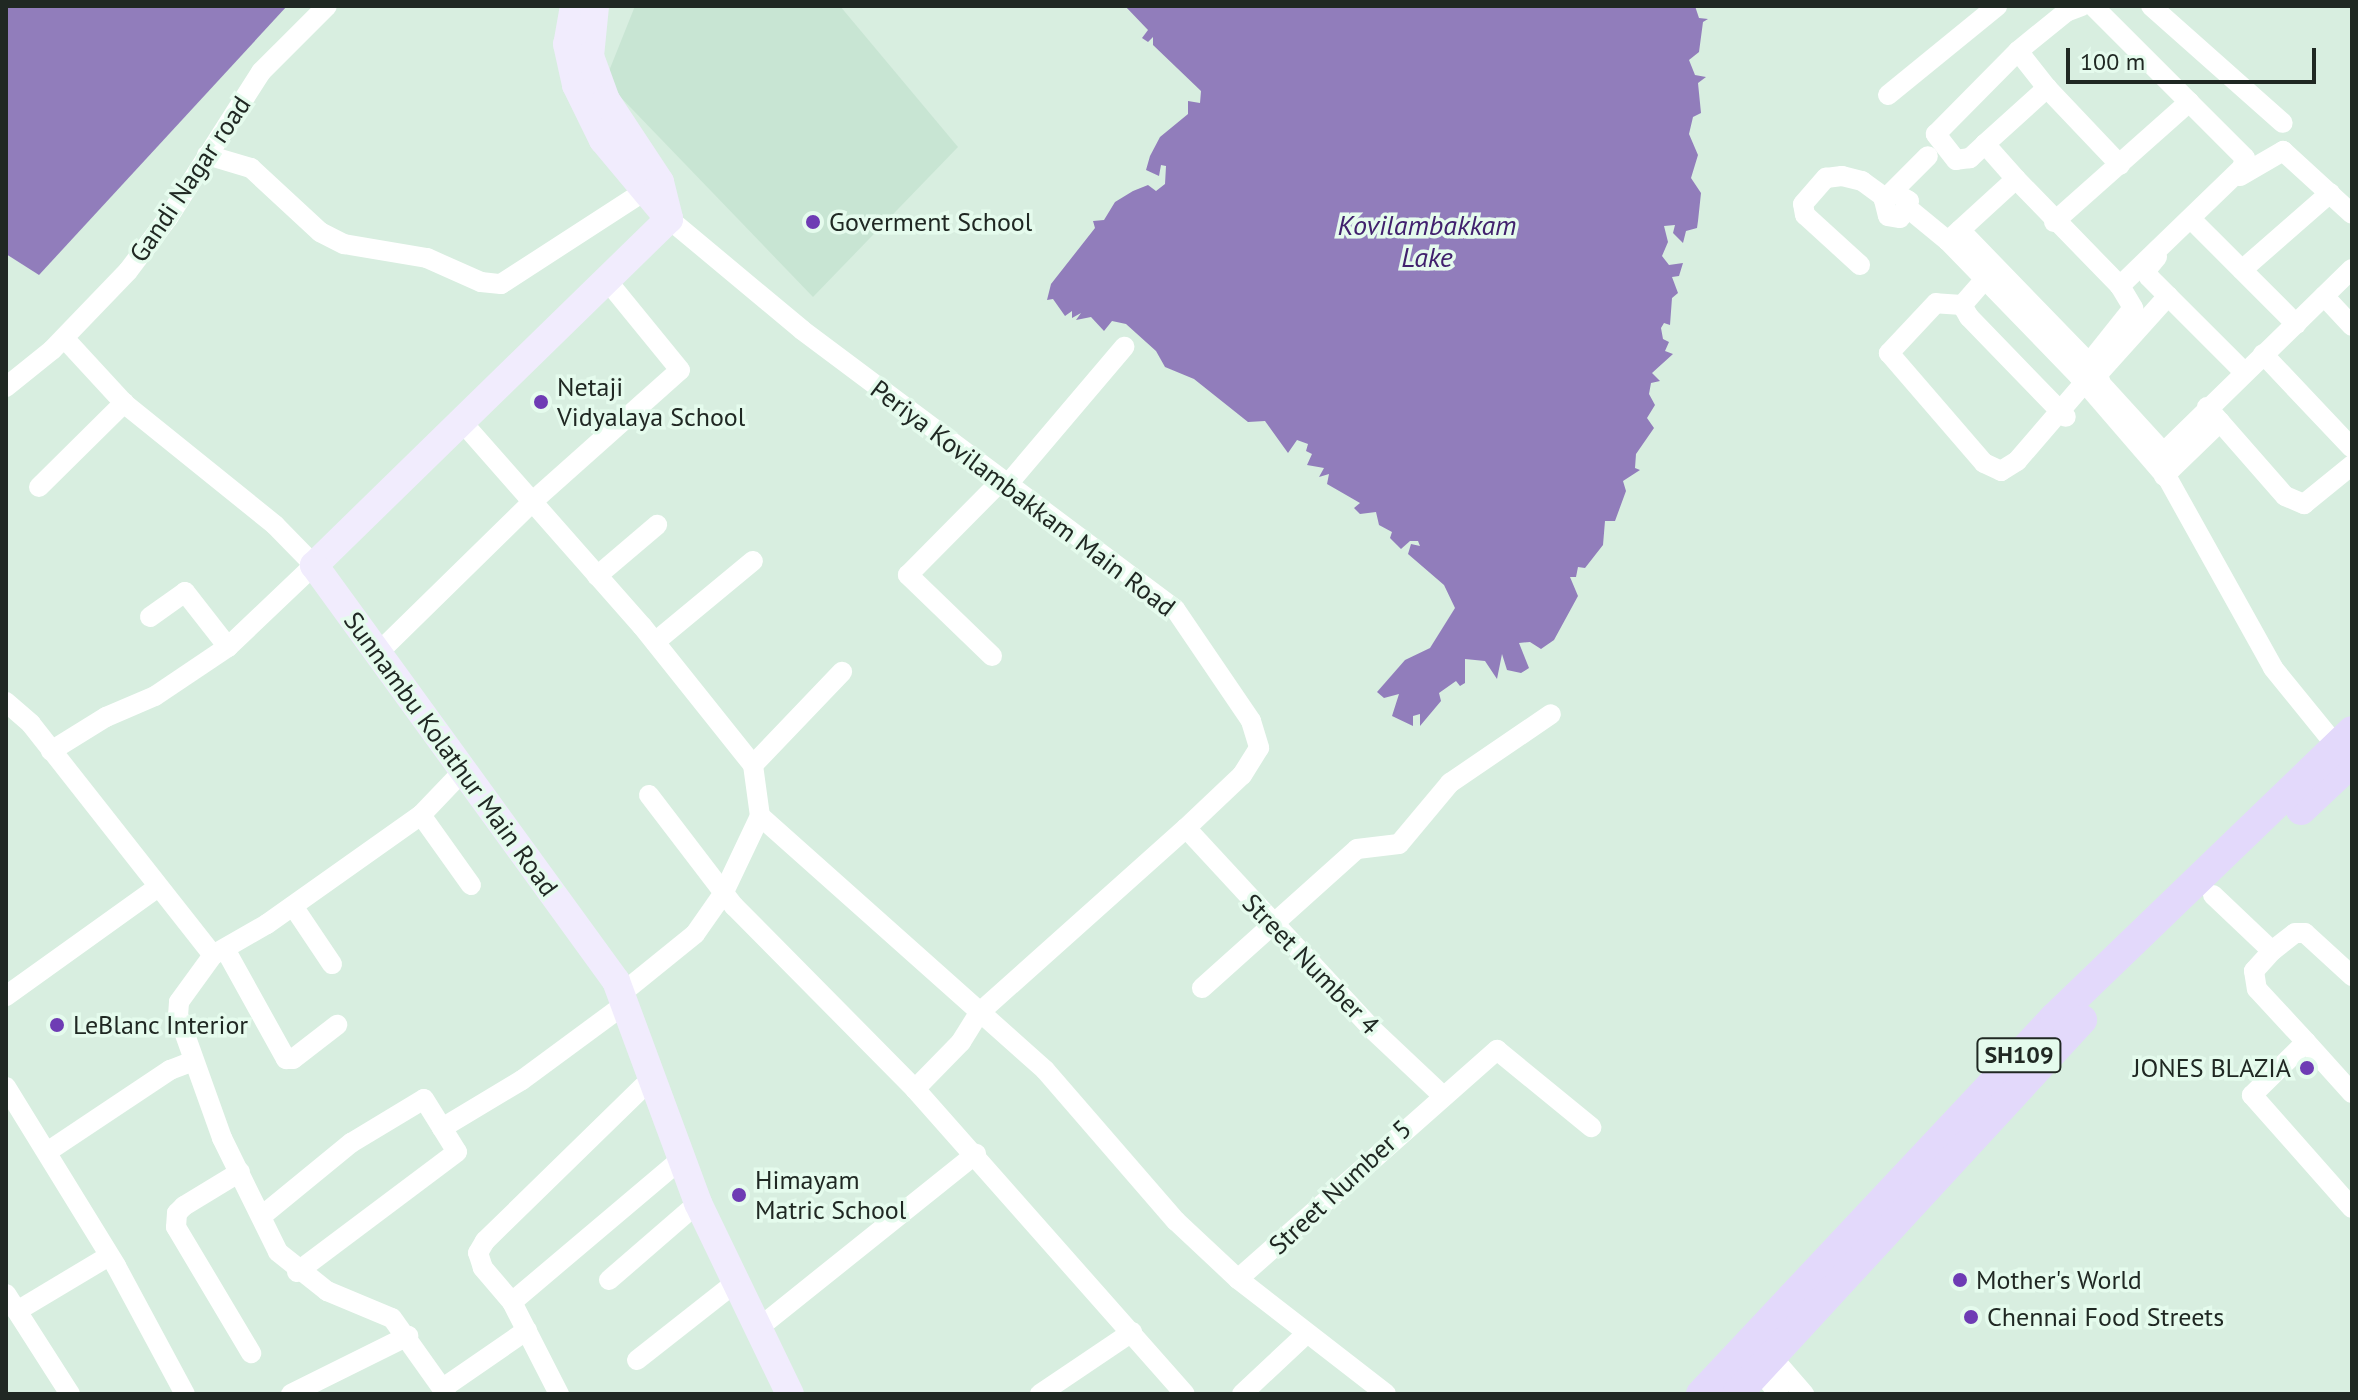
<!DOCTYPE html>
<html>
<head>
<meta charset="utf-8">
<style>
  body { margin:0 }
  #map { position:relative; width:2358px; height:1400px; overflow:hidden; background:#d8eee0; font-family:"PT Sans",sans-serif }
  div>[style] { position:absolute }
  [style*='--x'] { left:calc(var(--x)*1px); top:calc(var(--y)*1px); width:calc(var(--w)*1px); rotate:calc(var(--a)*1deg) }
  .built>* { inset:0; background:#c8e5d3 }
  .water>* { inset:0; background:#917dbb }
  .street>* { height:20px; margin:-10px; padding:0 10px; transform-origin:10px; border-radius:10px; background:#fff }
  .secondary>* { height:28px; margin:-14px; padding:0 14px; transform-origin:14px; border-radius:14px; background:#f1ecfd }
  .primary>* { height:30px; margin:-15px; padding:0 15px; transform-origin:15px; border-radius:15px; background:#e3d9fb }
  .dots>* { width:22px; height:22px; translate:-50% -50%; box-sizing:border-box; border:4px solid #e5fbed; border-radius:50% }
  span { translate:-50% -50%; white-space:nowrap; text-align:center; line-height:1.15; -webkit-text-stroke:7px #e5fbed; paint-order:stroke }
  .shield-label span { padding:2px 6px; background:#e5fbed; border:2px solid; border-radius:6px; -webkit-text-stroke-width:0 }
  .shield-label { font-size:24px; color:#202823; font-weight:700 }
  .street-label { font-size:26px; color:#202823 }
  .poi-label { font-size:26px; color:#202823 }
  .left { translate:0 -50%; text-align:left }
  .right { translate:-100% -50%; text-align:right }
  .water-label { font-size:28px; color:#41216d; font-style:italic }
  .frame { position:absolute; inset:0; border:8px solid #202823; pointer-events:none }
  .scale { position:absolute; left:2066px; top:48px; width:250px; height:36px; box-sizing:border-box; border:4px solid #202823; border-top:0; padding-left:10px; font-size:24px; line-height:28px; white-space:nowrap; color:#202823; -webkit-text-stroke:6px #e5fbed; paint-order:stroke }
</style>
</head>
<body>
<div id="map">
  <div class="built">
    <div style="clip-path:polygon(635px 6px,840px 6px,958px 147px,813px 297px,605px 81px)"></div>
  </div>
  <div class="water">
    <div style="clip-path:polygon(6px 6px,287px 6px,39px 275px,6px 254px)"></div>
    <div style="clip-path:polygon(1125px 6px,1695px 6px,1699px 18px,1708px 19px,1703px 22px,1699px 52px,1689px 60px,1695px 75px,1706px 77px,1698px 83px,1701px 113px,1693px 117px,1689px 134px,1698px 155px,1691px 178px,1701px 193px,1698px 221px,1697px 228px,1686px 231px,1683px 243px,1673px 233px,1675px 225px,1664px 226px,1668px 242px,1662px 256px,1669px 265px,1683px 263px,1679px 276px,1672px 277px,1678px 293px,1672px 298px,1670px 325px,1664px 323px,1661px 328px,1663px 339px,1669px 342px,1665px 351px,1673px 354px,1652px 373px,1660px 381px,1651px 383px,1649px 394px,1655px 405px,1647px 418px,1654px 428px,1636px 454px,1635px 468px,1640px 470px,1623px 481px,1626px 491px,1615px 521px,1605px 521px,1603px 545px,1585px 568px,1578px 567px,1576px 577px,1570px 577px,1578px 596px,1554px 640px,1541px 649px,1530px 642px,1519px 643px,1529px 668px,1521px 673px,1507px 670px,1502px 654px,1497px 679px,1485px 661px,1465px 659px,1465px 683px,1460px 686px,1456px 681px,1439px 693px,1441px 701px,1420px 726px,1420px 714px,1413px 716px,1413px 726px,1392px 716px,1399px 694px,1384px 698px,1377px 692px,1405px 660px,1430px 648px,1455px 608px,1444px 585px,1408px 554px,1411px 544px,1420px 546px,1418px 541px,1410px 541px,1401px 549px,1390px 538px,1392px 532px,1379px 525px,1376px 512px,1360px 514px,1354px 508px,1360px 503px,1327px 484px,1329px 474px,1319px 477px,1324px 468px,1307px 465px,1312px 454px,1306px 451px,1308px 444px,1297px 440px,1288px 453px,1265px 421px,1248px 422px,1194px 379px,1165px 367px,1156px 351px,1126px 324px,1112px 321px,1104px 331px,1091px 317px,1076px 320px,1081px 313px,1072px 318px,1072px 311px,1065px 316px,1053px 299px,1047px 300px,1051px 284px,1095px 228px,1093px 221px,1104px 220px,1115px 202px,1133px 191px,1148px 185px,1156px 191px,1165px 184px,1166px 166px,1161px 165px,1159px 176px,1146px 170px,1150px 156px,1160px 137px,1188px 114px,1188px 101px,1200px 103px,1201px 91px,1153px 45px,1153px 37px,1148px 42px,1142px 38px,1148px 30px)"></div>
  </div>
  <div class="street">
    <div style="--x:2093;--y:6;--w:136;--a:45"></div>
    <div style="--x:2151;--y:6;--w:176;--a:41.6"></div>
    <div style="--x:2018;--y:51;--w:62;--a:-39.1"></div>
    <div style="--x:2066;--y:12;--w:17;--a:-21"></div>
    <div style="--x:1888;--y:95;--w:141;--a:-39.2"></div>
    <div style="--x:1985;--y:144;--w:21;--a:137"></div>
    <div style="--x:1970;--y:158;--w:14;--a:172"></div>
    <div style="--x:1956;--y:160;--w:33;--a:-128"></div>
    <div style="--x:1936;--y:134;--w:117;--a:-45.3"></div>
    <div style="--x:2018;--y:51;--w:47;--a:51.9"></div>
    <div style="--x:207;--y:155;--w:46;--a:16.5"></div>
    <div style="--x:251;--y:168;--w:94;--a:42.8"></div>
    <div style="--x:320;--y:232;--w:27;--a:27"></div>
    <div style="--x:344;--y:244;--w:84;--a:9.6"></div>
    <div style="--x:427;--y:258;--w:59;--a:24"></div>
    <div style="--x:481;--y:282;--w:20;--a:6"></div>
    <div style="--x:501;--y:284;--w:169;--a:-32.9"></div>
    <div style="--x:2240;--y:176;--w:50;--a:-30.2"></div>
    <div style="--x:2283;--y:151;--w:93;--a:42.4"></div>
    <div style="--x:2016;--y:179;--w:149;--a:45.8"></div>
    <div style="--x:1894;--y:192;--w:17;--a:31"></div>
    <div style="--x:1909;--y:201;--w:19;--a:118"></div>
    <div style="--x:1900;--y:218;--w:12;--a:-171"></div>
    <div style="--x:1888;--y:216;--w:16;--a:-104"></div>
    <div style="--x:1884;--y:200;--w:62;--a:-45"></div>
    <div style="--x:1909;--y:209;--w:50;--a:39.4"></div>
    <div style="--x:1948;--y:241;--w:188;--a:45.9"></div>
    <div style="--x:2079;--y:376;--w:136;--a:49.2"></div>
    <div style="--x:2168;--y:479;--w:216;--a:60.9"></div>
    <div style="--x:2273;--y:668;--w:111;--a:50.9"></div>
    <div style="--x:669;--y:219;--w:173;--a:39.8"></div>
    <div style="--x:802;--y:330;--w:466;--a:36.8"></div>
    <div style="--x:1175;--y:609;--w:135;--a:55.8"></div>
    <div style="--x:1251;--y:721;--w:28;--a:73"></div>
    <div style="--x:1259;--y:748;--w:32;--a:122"></div>
    <div style="--x:1242;--y:775;--w:77;--a:136.6"></div>
    <div style="--x:1186;--y:828;--w:278;--a:138.2"></div>
    <div style="--x:979;--y:1013;--w:34;--a:122"></div>
    <div style="--x:961;--y:1042;--w:66;--a:134.4"></div>
    <div style="--x:2193;--y:221;--w:146;--a:45"></div>
    <div style="--x:2054;--y:222;--w:181;--a:-41.6"></div>
    <div style="--x:2189;--y:102;--w:79;--a:45"></div>
    <div style="--x:2245;--y:158;--w:10;--a:107"></div>
    <div style="--x:2242;--y:168;--w:170;--a:136"></div>
    <div style="--x:2120;--y:286;--w:26;--a:59"></div>
    <div style="--x:2133;--y:308;--w:87;--a:128.5"></div>
    <div style="--x:1960;--y:230;--w:187;--a:45.9"></div>
    <div style="--x:1948;--y:241;--w:92;--a:-42.4"></div>
    <div style="--x:2016;--y:179;--w:47;--a:-131.5"></div>
    <div style="--x:1985;--y:144;--w:84;--a:-42.1"></div>
    <div style="--x:2047;--y:88;--w:106;--a:46.5"></div>
    <div style="--x:2157;--y:257;--w:16;--a:130"></div>
    <div style="--x:2147;--y:269;--w:8;--a:76"></div>
    <div style="--x:2149;--y:277;--w:27;--a:45"></div>
    <div style="--x:2168;--y:296;--w:105;--a:131.9"></div>
    <div style="--x:2098;--y:374;--w:10;--a:73"></div>
    <div style="--x:2101;--y:384;--w:92;--a:47.6"></div>
    <div style="--x:1860;--y:265;--w:74;--a:-137.7"></div>
    <div style="--x:1805;--y:215;--w:11;--a:-100"></div>
    <div style="--x:1803;--y:204;--w:35;--a:-49"></div>
    <div style="--x:1826;--y:178;--w:16;--a:-7"></div>
    <div style="--x:1842;--y:176;--w:21;--a:14"></div>
    <div style="--x:1862;--y:181;--w:29;--a:36"></div>
    <div style="--x:2242;--y:270;--w:117;--a:-41.2"></div>
    <div style="--x:1985;--y:279;--w:35;--a:131"></div>
    <div style="--x:1962;--y:305;--w:14;--a:60"></div>
    <div style="--x:1969;--y:317;--w:139;--a:45.9"></div>
    <div style="--x:2168;--y:296;--w:107;--a:45"></div>
    <div style="--x:2324;--y:296;--w:41;--a:47"></div>
    <div style="--x:1962;--y:305;--w:26;--a:-176"></div>
    <div style="--x:1936;--y:303;--w:69;--a:133.2"></div>
    <div style="--x:1889;--y:353;--w:145;--a:49.2"></div>
    <div style="--x:1984;--y:463;--w:19;--a:25"></div>
    <div style="--x:2001;--y:471;--w:19;--a:-32"></div>
    <div style="--x:2017;--y:461;--w:104;--a:-49.3"></div>
    <div style="--x:2263;--y:354;--w:129;--a:46.6"></div>
    <div style="--x:6;--y:387;--w:59;--a:-38.8"></div>
    <div style="--x:52;--y:350;--w:110;--a:-46.1"></div>
    <div style="--x:128;--y:271;--w:66;--a:-53"></div>
    <div style="--x:168;--y:218;--w:173;--a:-57.5"></div>
    <div style="--x:261;--y:72;--w:93;--a:-45"></div>
    <div style="--x:2207;--y:407;--w:118;--a:48.8"></div>
    <div style="--x:2285;--y:496;--w:21;--a:23"></div>
    <div style="--x:2304;--y:504;--w:62;--a:-39.1"></div>
    <div style="--x:463;--y:423;--w:271;--a:48.6"></div>
    <div style="--x:642;--y:626;--w:178;--a:51.4"></div>
    <div style="--x:753;--y:765;--w:51;--a:82.2"></div>
    <div style="--x:760;--y:816;--w:86;--a:115.4"></div>
    <div style="--x:723;--y:894;--w:49;--a:125"></div>
    <div style="--x:695;--y:934;--w:95;--a:141"></div>
    <div style="--x:2155;--y:461;--w:275;--a:-44.3"></div>
    <div style="--x:2164;--y:476;--w:78;--a:-44"></div>
    <div style="--x:1008;--y:484;--w:180;--a:-49.7"></div>
    <div style="--x:39;--y:487;--w:120;--a:-44.7"></div>
    <div style="--x:597;--y:576;--w:79;--a:-40.4"></div>
    <div style="--x:150;--y:617;--w:43;--a:-35.5"></div>
    <div style="--x:185;--y:592;--w:70;--a:52"></div>
    <div style="--x:655;--y:642;--w:127;--a:-39.6"></div>
    <div style="--x:378;--y:653;--w:216;--a:-44.4"></div>
    <div style="--x:532;--y:502;--w:198;--a:-41.7"></div>
    <div style="--x:680;--y:370;--w:112;--a:-129.2"></div>
    <div style="--x:992;--y:656;--w:117;--a:-136"></div>
    <div style="--x:908;--y:575;--w:134;--a:-45.3"></div>
    <div style="--x:6;--y:702;--w:33;--a:41"></div>
    <div style="--x:31;--y:724;--w:294;--a:51.8"></div>
    <div style="--x:213;--y:955;--w:58;--a:125.9"></div>
    <div style="--x:179;--y:1002;--w:13;--a:94"></div>
    <div style="--x:178;--y:1015;--w:131;--a:70.3"></div>
    <div style="--x:222;--y:1138;--w:127;--a:63.8"></div>
    <div style="--x:278;--y:1252;--w:63;--a:38.5"></div>
    <div style="--x:327;--y:1291;--w:70;--a:22.6"></div>
    <div style="--x:392;--y:1318;--w:93;--a:54.6"></div>
    <div style="--x:51;--y:751;--w:65;--a:-31.7"></div>
    <div style="--x:106;--y:717;--w:53;--a:-23.2"></div>
    <div style="--x:155;--y:696;--w:88;--a:-33.9"></div>
    <div style="--x:228;--y:647;--w:119;--a:-43.6"></div>
    <div style="--x:314;--y:565;--w:56;--a:-134.3"></div>
    <div style="--x:275;--y:525;--w:194;--a:-141.1"></div>
    <div style="--x:124;--y:403;--w:88;--a:-132.7"></div>
    <div style="--x:753;--y:765;--w:129;--a:-46.3"></div>
    <div style="--x:649;--y:795;--w:140;--a:52.6"></div>
    <div style="--x:734;--y:906;--w:257;--a:45.3"></div>
    <div style="--x:915;--y:1089;--w:407;--a:48.5"></div>
    <div style="--x:421;--y:815;--w:86;--a:54.5"></div>
    <div style="--x:760;--y:816;--w:382;--a:41.7"></div>
    <div style="--x:1045;--y:1070;--w:200;--a:49.1"></div>
    <div style="--x:1176;--y:1221;--w:85;--a:43.1"></div>
    <div style="--x:1238;--y:1279;--w:187;--a:37.8"></div>
    <div style="--x:1186;--y:828;--w:275;--a:47.2"></div>
    <div style="--x:1373;--y:1030;--w:93;--a:43.3"></div>
    <div style="--x:2213;--y:895;--w:81;--a:43.5"></div>
    <div style="--x:2272;--y:951;--w:29;--a:-38"></div>
    <div style="--x:2295;--y:933;--w:10;--a:0"></div>
    <div style="--x:2305;--y:933;--w:64;--a:42.5"></div>
    <div style="--x:293;--y:906;--w:70;--a:56.1"></div>
    <div style="--x:225;--y:949;--w:126;--a:61"></div>
    <div style="--x:286;--y:1059;--w:7;--a:0"></div>
    <div style="--x:293;--y:1059;--w:56;--a:-37.7"></div>
    <div style="--x:2272;--y:951;--w:27;--a:132"></div>
    <div style="--x:2254;--y:971;--w:18;--a:81"></div>
    <div style="--x:2257;--y:989;--w:72;--a:47.2"></div>
    <div style="--x:2306;--y:1042;--w:76;--a:135.5"></div>
    <div style="--x:2252;--y:1095;--w:151;--a:48.5"></div>
    <div style="--x:213;--y:955;--w:62;--a:-29.9"></div>
    <div style="--x:267;--y:924;--w:189;--a:-35.3"></div>
    <div style="--x:421;--y:815;--w:61;--a:-46.3"></div>
    <div style="--x:1202;--y:988;--w:208;--a:-41.9"></div>
    <div style="--x:1357;--y:849;--w:42;--a:-6.8"></div>
    <div style="--x:1399;--y:844;--w:80;--a:-50.1"></div>
    <div style="--x:1450;--y:783;--w:122;--a:-34.3"></div>
    <div style="--x:6;--y:996;--w:186;--a:-35.6"></div>
    <div style="--x:2306;--y:1042;--w:69;--a:48"></div>
    <div style="--x:6;--y:1087;--w:210;--a:58.4"></div>
    <div style="--x:116;--y:1266;--w:145;--a:61.7"></div>
    <div style="--x:442;--y:1128;--w:93;--a:-31"></div>
    <div style="--x:522;--y:1080;--w:128;--a:-36.4"></div>
    <div style="--x:47;--y:1152;--w:148;--a:-33.7"></div>
    <div style="--x:170;--y:1070;--w:22;--a:-21"></div>
    <div style="--x:240;--y:1172;--w:66;--a:148.7"></div>
    <div style="--x:184;--y:1206;--w:10;--a:135"></div>
    <div style="--x:177;--y:1213;--w:14;--a:94"></div>
    <div style="--x:176;--y:1227;--w:147;--a:59.2"></div>
    <div style="--x:263;--y:1215;--w:114;--a:-39.3"></div>
    <div style="--x:351;--y:1143;--w:85;--a:-31.1"></div>
    <div style="--x:424;--y:1099;--w:62;--a:58.1"></div>
    <div style="--x:457;--y:1152;--w:200;--a:143.1"></div>
    <div style="--x:1238;--y:1279;--w:346;--a:-41.5"></div>
    <div style="--x:1497;--y:1050;--w:122;--a:39.3"></div>
    <div style="--x:609;--y:1280;--w:118;--a:-40.9"></div>
    <div style="--x:6;--y:1294;--w:119;--a:57.4"></div>
    <div style="--x:512;--y:1302;--w:45;--a:-130.5"></div>
    <div style="--x:483;--y:1268;--w:16;--a:-108"></div>
    <div style="--x:478;--y:1253;--w:14;--a:-60"></div>
    <div style="--x:485;--y:1241;--w:233;--a:-44.3"></div>
    <div style="--x:17;--y:1311;--w:107;--a:-30.9"></div>
    <div style="--x:756;--y:1330;--w:282;--a:-38.7"></div>
    <div style="--x:1772;--y:1357;--w:49;--a:49.1"></div>
    <div style="--x:637;--y:1360;--w:126;--a:-38.2"></div>
    <div style="--x:1759;--y:1370;--w:31;--a:50"></div>
    <div style="--x:443;--y:1388;--w:102;--a:-34.6"></div>
    <div style="--x:291;--y:1394;--w:131;--a:-26.4"></div>
    <div style="--x:559;--y:1394;--w:103;--a:-117.1"></div>
    <div style="--x:512;--y:1302;--w:221;--a:-40.2"></div>
    <div style="--x:1040;--y:1394;--w:111;--a:-34"></div>
    <div style="--x:1242;--y:1394;--w:86;--a:-43.1"></div>
  </div>
  <div class="secondary">
    <div style="--x:574;--y:6;--w:39;--a:100"></div>
    <div style="--x:567;--y:44;--w:42;--a:77.6"></div>
    <div style="--x:576;--y:85;--w:61;--a:63.9"></div>
    <div style="--x:603;--y:140;--w:103;--a:50.1"></div>
    <div style="--x:595;--y:6;--w:50;--a:95.7"></div>
    <div style="--x:590;--y:56;--w:47;--a:70"></div>
    <div style="--x:606;--y:100;--w:98;--a:56.6"></div>
    <div style="--x:660;--y:182;--w:37;--a:76"></div>
    <div style="--x:669;--y:219;--w:496;--a:135.7"></div>
    <div style="--x:314;--y:565;--w:514;--a:54.02"></div>
    <div style="--x:616;--y:981;--w:237;--a:69.7"></div>
    <div style="--x:698;--y:1203;--w:212;--a:64.3"></div>
  </div>
  <div class="primary">
    <div style="--x:2301;--y:810;--w:70;--a:-43.3"></div>
    <div style="--x:1701;--y:1394;--w:517;--a:-46.8"></div>
    <div style="--x:2055;--y:1017;--w:412;--a:-43.9"></div>
    <div style="--x:1737;--y:1394;--w:509;--a:-47.31"></div>
  </div>
  <div class="dots">
    <div style="left:813px;top:222px;background:#6e3cb4"></div>
    <div style="left:541px;top:402px;background:#6e3cb4"></div>
    <div style="left:57px;top:1025px;background:#6e3cb4"></div>
    <div style="left:2307px;top:1068px;background:#6e3cb4"></div>
    <div style="left:739px;top:1195px;background:#6e3cb4"></div>
    <div style="left:1960px;top:1280px;background:#6e3cb4"></div>
    <div style="left:1971px;top:1317px;background:#6e3cb4"></div>
  </div>
  <div class="shield-label">
    <span style="left:2019px;top:1055px">SH109</span>
  </div>
  <div class="street-label">
    <span style="left:190px;top:179px;rotate:-56deg">Gandi Nagar road</span>
    <span style="left:1023px;top:498px;rotate:37deg">Periya Kovilambakkam Main Road</span>
    <span style="left:451px;top:754px;rotate:54deg">Sunnambu Kolathur Main Road</span>
    <span style="left:1311px;top:964px;rotate:46deg">Street Number 4</span>
    <span style="left:1340px;top:1187px;rotate:-43deg">Street Number 5</span>
  </div>
  <div class="poi-label">
    <span class="left" style="left:829px;top:222px">Goverment School</span>
    <span class="left" style="left:557px;top:402px">Netaji<br>Vidyalaya School</span>
    <span class="left" style="left:73px;top:1025px">LeBlanc Interior</span>
    <span class="right" style="left:2291px;top:1068px">JONES BLAZIA</span>
    <span class="left" style="left:755px;top:1195px">Himayam<br>Matric School</span>
    <span class="left" style="left:1976px;top:1280px">Mother's World</span>
    <span class="left" style="left:1987px;top:1317px">Chennai Food Streets</span>
  </div>
  <div class="water-label">
    <span style="left:1427px;top:241px">Kovilambakkam<br>Lake</span>
  </div>
  <div class="frame"></div>
  <div class="scale">100 m</div>
</div>
</body>
</html>
